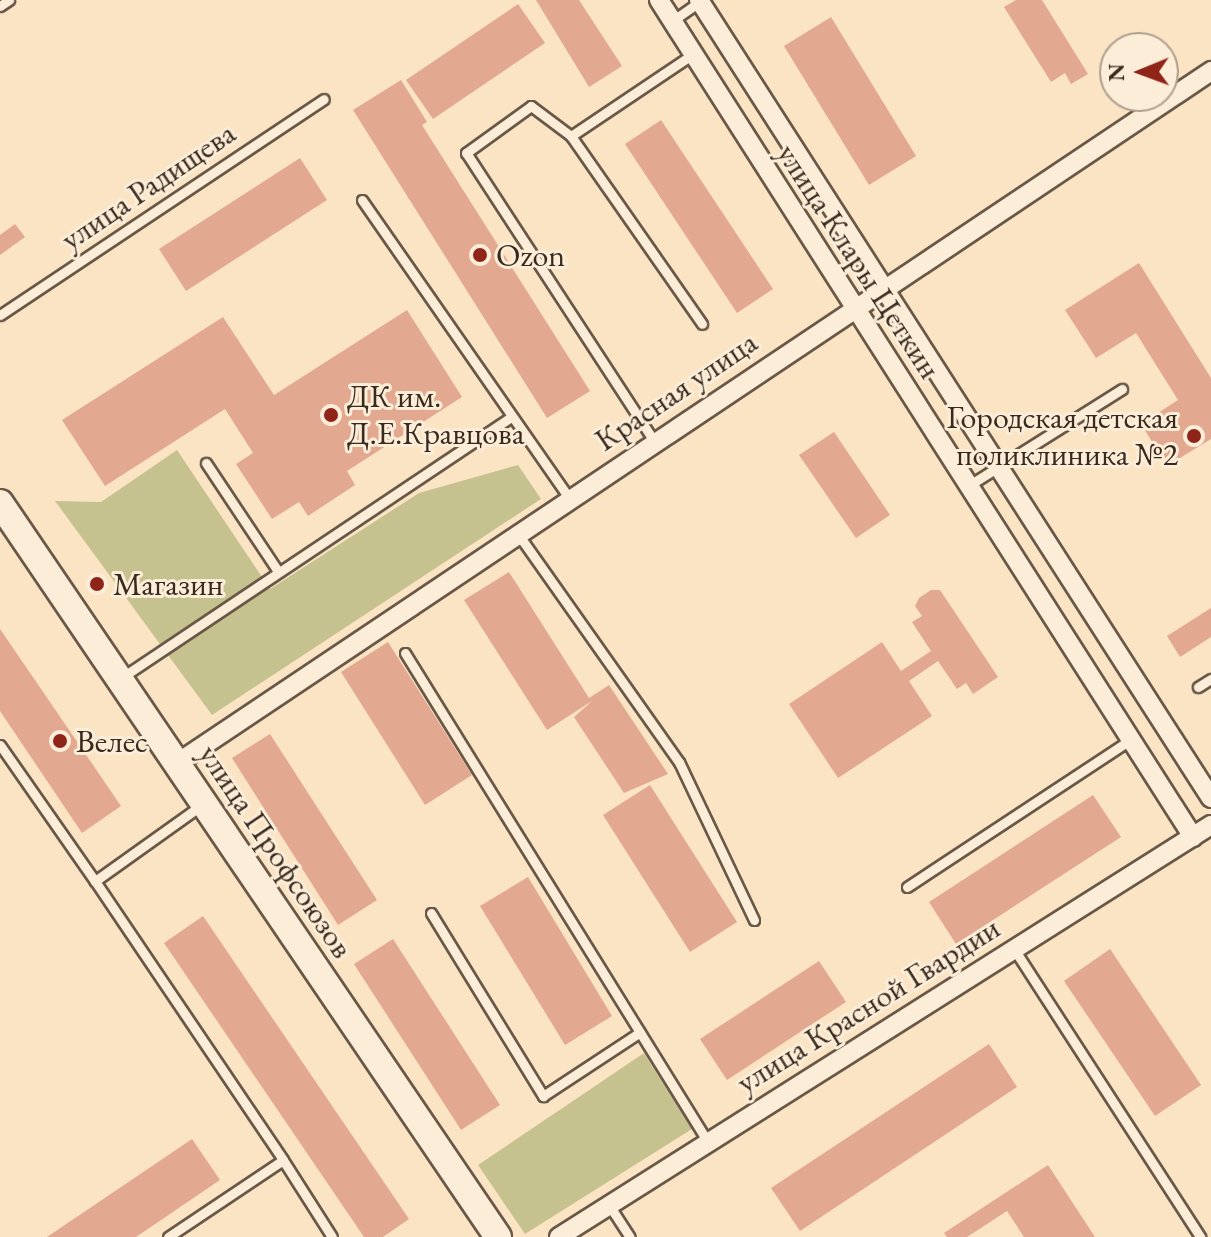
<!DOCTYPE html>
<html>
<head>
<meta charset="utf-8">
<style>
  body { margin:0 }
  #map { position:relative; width:1211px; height:1237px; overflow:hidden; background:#fbe4c4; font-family:"EB Garamond",serif }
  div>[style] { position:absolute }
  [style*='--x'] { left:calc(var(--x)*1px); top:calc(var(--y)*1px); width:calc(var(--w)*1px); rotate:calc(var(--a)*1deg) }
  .green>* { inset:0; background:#c6c28f }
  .building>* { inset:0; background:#e2a890 }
  .roads { filter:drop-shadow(2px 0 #695847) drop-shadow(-2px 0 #695847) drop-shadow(0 2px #695847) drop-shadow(0 -2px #695847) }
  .lane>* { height:9px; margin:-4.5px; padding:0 4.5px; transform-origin:4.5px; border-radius:4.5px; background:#fcedd9 }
  .street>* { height:18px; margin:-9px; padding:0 9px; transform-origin:9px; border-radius:9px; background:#fcedd9 }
  .secondary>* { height:26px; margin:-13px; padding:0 13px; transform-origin:13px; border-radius:13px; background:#fcedd9 }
  .dots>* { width:22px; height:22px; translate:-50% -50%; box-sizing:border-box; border:4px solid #fcedd9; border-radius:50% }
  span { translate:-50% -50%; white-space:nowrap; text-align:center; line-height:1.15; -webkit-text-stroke:6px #fcedd9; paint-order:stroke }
  .street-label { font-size:32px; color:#382a1d }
  .poi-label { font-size:32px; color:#382a1d }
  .left { translate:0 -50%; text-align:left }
  .right { translate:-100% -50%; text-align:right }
  .north { position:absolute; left:1099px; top:32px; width:80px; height:80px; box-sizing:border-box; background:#fcedd9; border:2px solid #ae9f8e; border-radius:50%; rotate:269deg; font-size:22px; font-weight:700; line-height:32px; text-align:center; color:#382a1d }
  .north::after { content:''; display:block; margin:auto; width:28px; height:36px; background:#8f2418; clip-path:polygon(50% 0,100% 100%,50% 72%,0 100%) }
</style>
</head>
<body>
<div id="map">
  <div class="green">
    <div style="clip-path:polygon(177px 450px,270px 589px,419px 493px,518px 465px,541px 499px,212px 715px,55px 501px,101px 502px)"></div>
    <div style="clip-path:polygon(644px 1053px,692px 1129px,525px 1234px,478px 1165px)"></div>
  </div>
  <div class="building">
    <div style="clip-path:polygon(536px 0,579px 0,622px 66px,589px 87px)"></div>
    <div style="clip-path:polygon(1016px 0,1042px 0,1088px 74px,1071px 84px,1065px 73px,1051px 82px,1004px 7px)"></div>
    <div style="clip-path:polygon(518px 4px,545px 43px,433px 119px,406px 80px)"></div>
    <div style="clip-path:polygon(831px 17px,916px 156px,869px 185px,784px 46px)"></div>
    <div style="clip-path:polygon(401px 80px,427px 122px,422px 125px,590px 391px,547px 418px,353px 110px)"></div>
    <div style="clip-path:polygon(661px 120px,773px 289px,737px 313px,625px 144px)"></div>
    <div style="clip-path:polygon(300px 158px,327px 200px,186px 291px,159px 249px)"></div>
    <div style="clip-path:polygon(15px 224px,25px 237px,0 255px,0 235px)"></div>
    <div style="clip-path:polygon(1139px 263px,1211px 378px,1211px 439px,1167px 466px,1141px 424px,1178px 400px,1136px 333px,1096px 358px,1065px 310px)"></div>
    <div style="clip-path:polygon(407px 310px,462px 397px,347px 471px,355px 485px,308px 516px,299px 502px,272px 519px,236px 464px,253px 453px,225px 409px,105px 486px,62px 420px,223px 317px,274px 395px)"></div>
    <div style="clip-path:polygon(834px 432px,890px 515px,856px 538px,799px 455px)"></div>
    <div style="clip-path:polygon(509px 572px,589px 698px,609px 685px,668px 774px,624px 793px,574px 717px,592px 701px,547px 730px,464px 600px)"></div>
    <div style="clip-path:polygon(931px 590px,940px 590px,998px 677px,973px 694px,966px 683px,957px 689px,938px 661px,909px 681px,932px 716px,838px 778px,789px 704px,882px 642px,901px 671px,931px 651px,912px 622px,922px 616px,915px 606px,919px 598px)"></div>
    <div style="clip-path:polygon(1211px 608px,1211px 637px,1180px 657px,1167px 636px)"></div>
    <div style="clip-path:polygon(0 629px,121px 806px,82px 833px,0 711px)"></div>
    <div style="clip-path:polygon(388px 642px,472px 775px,425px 805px,341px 672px)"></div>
    <div style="clip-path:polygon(270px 734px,377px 900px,338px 925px,232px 758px)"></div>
    <div style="clip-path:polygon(650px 785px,737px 922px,690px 952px,603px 815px)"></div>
    <div style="clip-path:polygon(1093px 795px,1121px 837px,956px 944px,929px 902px)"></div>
    <div style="clip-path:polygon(528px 877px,612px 1016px,565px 1045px,480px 906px)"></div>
    <div style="clip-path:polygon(203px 916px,409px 1219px,383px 1237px,364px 1237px,164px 943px)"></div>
    <div style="clip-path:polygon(393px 939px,500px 1105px,461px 1130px,354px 964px)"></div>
    <div style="clip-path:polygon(1110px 949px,1201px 1085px,1155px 1116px,1064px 981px)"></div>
    <div style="clip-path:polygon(819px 961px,846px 1002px,727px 1080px,700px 1039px)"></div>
    <div style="clip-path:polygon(989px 1044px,1017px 1087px,800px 1231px,771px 1188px)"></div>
    <div style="clip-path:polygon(192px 1139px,220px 1180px,136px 1237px,47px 1237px)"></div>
    <div style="clip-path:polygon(1048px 1165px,1095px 1237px,1024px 1237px,1007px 1211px,967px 1237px,947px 1237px,944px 1233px)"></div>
  </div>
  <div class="roads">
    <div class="lane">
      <div style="--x:0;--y:6;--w:11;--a:-34"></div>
      <div style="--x:672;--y:21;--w:37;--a:-35"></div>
      <div style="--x:571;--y:136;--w:229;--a:55.1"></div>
      <div style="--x:362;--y:200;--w:364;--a:55.2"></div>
      <div style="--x:0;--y:315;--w:389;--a:-33.7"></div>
      <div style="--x:654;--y:441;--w:344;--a:-123.1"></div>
      <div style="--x:466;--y:153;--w:80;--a:-35.9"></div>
      <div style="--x:531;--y:106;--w:50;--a:36.9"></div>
      <div style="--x:571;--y:136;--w:143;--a:-33.9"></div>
      <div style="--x:206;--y:463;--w:128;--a:56.4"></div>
      <div style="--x:968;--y:486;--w:182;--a:-32.2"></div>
      <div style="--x:518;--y:534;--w:279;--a:54.8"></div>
      <div style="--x:679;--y:762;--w:175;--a:64.6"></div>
      <div style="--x:405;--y:653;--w:575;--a:58.22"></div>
      <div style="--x:121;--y:678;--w:468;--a:-33.8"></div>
      <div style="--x:1198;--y:687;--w:15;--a:-32"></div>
      <div style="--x:0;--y:745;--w:166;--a:55.1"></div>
      <div style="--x:203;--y:804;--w:133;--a:144.5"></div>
      <div style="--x:95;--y:881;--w:336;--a:56"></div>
      <div style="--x:907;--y:887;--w:267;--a:-33.4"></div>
      <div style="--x:431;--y:913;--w:215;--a:58.5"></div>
      <div style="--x:543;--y:1096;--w:116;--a:-33.4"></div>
      <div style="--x:1014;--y:949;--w:343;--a:57.1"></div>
      <div style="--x:609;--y:1205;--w:38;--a:57"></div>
      <div style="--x:168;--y:1237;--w:138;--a:-33.8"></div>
      <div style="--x:283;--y:1160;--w:91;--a:57.5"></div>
    </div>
    <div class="street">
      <div style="--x:659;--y:0;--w:993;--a:57.46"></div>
      <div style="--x:699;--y:0;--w:948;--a:57.32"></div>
      <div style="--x:176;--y:764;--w:1246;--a:-33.8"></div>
      <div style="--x:559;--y:1237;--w:771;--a:-32.29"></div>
    </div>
    <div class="secondary">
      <div style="--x:0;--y:503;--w:887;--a:55.84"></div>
    </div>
  </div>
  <div class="dots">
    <div style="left:480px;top:255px;background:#8f2418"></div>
    <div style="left:331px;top:415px;background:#8f2418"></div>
    <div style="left:1194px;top:436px;background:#8f2418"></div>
    <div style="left:97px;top:584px;background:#8f2418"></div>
    <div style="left:60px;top:741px;background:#8f2418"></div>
  </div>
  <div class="street-label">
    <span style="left:148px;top:186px;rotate:-34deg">улица Радищева</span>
    <span style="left:859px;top:261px;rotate:57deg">улица Клары Цеткин</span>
    <span style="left:676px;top:391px;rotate:-34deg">Красная улица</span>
    <span style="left:276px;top:851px;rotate:56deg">улица Профсоюзов</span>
    <span style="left:868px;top:1005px;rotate:-32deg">улица Красной Гвардии</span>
  </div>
  <div class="poi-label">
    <span class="left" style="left:496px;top:255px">Ozon</span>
    <span class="left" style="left:347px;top:415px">ДК им.<br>Д.Е.Кравцова</span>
    <span class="right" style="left:1178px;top:436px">Городская детская<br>поликлиника №2</span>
    <span class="left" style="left:113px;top:584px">Магазин</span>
    <span class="left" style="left:76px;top:741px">Велес</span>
  </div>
  <div class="north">N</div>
</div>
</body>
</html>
